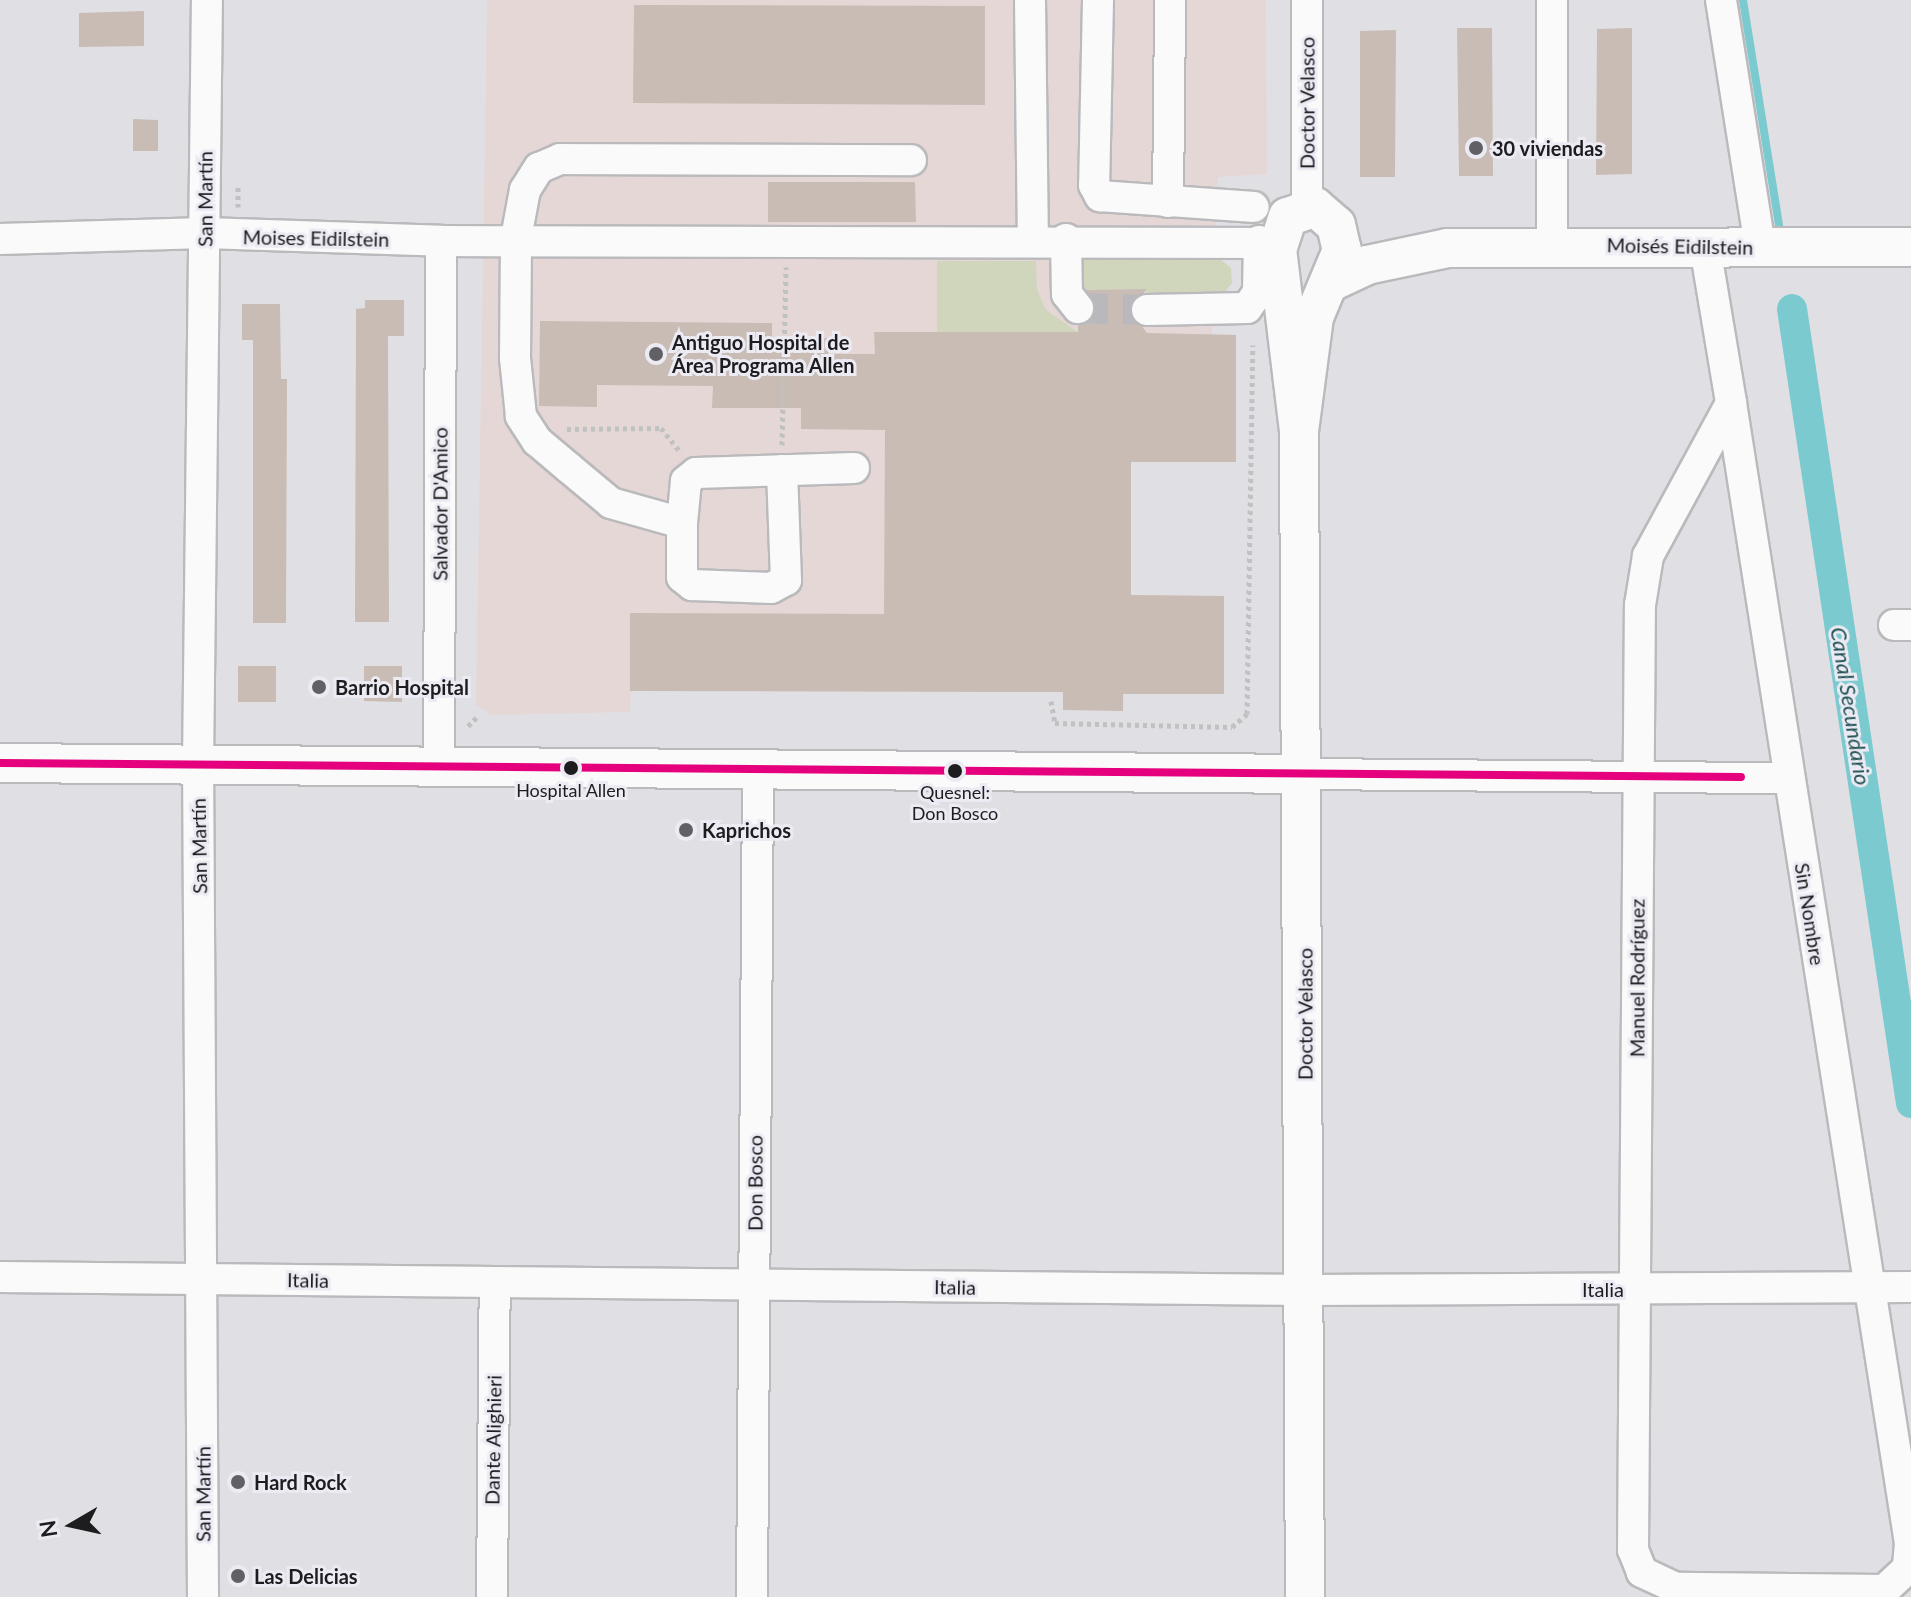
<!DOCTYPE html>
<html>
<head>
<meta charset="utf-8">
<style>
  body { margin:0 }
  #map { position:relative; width:1911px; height:1597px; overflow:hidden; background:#e0e0e4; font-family:Lato,sans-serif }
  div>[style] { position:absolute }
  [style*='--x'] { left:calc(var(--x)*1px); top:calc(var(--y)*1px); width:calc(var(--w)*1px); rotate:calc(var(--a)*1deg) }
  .medical>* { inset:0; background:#e5d7d6 }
  .green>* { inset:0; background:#d0d6bc }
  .stream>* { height:8px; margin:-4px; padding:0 4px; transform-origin:4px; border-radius:4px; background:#7acacf }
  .canal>* { height:30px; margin:-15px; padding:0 15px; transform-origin:15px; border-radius:15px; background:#7acacf }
  .building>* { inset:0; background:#c8bcb4 }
  .minor-tunnel>* { height:30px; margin-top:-15px; transform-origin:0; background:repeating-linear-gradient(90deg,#b9b9bd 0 30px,transparent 0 45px) }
  .path>* { height:5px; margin-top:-2.5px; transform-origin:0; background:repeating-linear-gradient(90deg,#c1c1c1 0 4px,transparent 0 8px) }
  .roads { filter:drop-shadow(2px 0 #bababd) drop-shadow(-2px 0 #bababd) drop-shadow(0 2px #bababd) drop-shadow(0 -2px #bababd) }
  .minor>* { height:30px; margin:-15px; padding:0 15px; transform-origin:15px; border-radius:15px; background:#fafafb }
  .major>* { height:38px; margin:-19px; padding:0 19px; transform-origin:19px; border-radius:19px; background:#fafafb }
  .bus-1>* { height:8px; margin:-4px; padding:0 4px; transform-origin:4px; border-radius:4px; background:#e5007d }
  .dots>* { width:22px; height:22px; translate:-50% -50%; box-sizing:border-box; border:4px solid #ecebf4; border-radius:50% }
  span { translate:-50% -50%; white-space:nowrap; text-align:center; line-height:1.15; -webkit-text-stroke:6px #ecebf4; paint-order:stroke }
  .bus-label { font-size:18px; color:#1d1d20 }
  .street-label { font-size:20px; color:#1d1d20 }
  .poi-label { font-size:20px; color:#1d1d20; font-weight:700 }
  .left { translate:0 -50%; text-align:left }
  .water-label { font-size:22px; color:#205254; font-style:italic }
  .north { position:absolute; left:32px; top:1485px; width:80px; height:80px; -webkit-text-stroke:6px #ecebf4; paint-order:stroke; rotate:261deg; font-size:22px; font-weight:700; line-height:32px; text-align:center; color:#1d1d20 }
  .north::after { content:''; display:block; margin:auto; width:28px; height:36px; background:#1d1d20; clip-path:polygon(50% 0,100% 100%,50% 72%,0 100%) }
</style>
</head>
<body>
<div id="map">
  <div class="medical">
    <div style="clip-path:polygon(487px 0,1266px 0,1267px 174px,1218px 177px,1212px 334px,1236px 335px,1236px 462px,1131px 462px,1131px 595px,1224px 596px,1224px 694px,1124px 694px,1123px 711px,1063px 710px,1063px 692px,631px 691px,630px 712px,491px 715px,476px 705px)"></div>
  </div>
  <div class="green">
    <div style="clip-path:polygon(1085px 259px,1220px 259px,1231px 268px,1232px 283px,1222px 296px,1147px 299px,1146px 289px,1078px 290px,1079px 261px)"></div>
    <div style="clip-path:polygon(937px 261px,1036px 261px,1037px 289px,1046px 310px,1078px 332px,937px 332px)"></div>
  </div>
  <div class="stream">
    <div style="--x:1743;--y:0;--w:233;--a:80.9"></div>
  </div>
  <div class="canal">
    <div style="--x:1792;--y:309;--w:803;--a:81.48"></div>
  </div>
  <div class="building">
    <div style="clip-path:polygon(634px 5px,985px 6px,985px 105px,633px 103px)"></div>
    <div style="clip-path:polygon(144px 11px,144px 46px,79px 47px,79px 13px)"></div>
    <div style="clip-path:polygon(1457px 28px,1492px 28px,1493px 176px,1459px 176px)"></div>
    <div style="clip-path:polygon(1632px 28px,1632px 174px,1596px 175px,1597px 29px)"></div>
    <div style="clip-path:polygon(1396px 30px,1395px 177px,1360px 177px,1360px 31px)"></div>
    <div style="clip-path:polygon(133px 119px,158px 120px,158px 151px,133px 151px)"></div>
    <div style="clip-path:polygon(768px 182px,915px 182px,916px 222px,768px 222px)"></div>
    <div style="clip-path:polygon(1147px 289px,1129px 310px,1147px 333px,1236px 335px,1236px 462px,1131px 462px,1131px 595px,1224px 596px,1224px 694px,1123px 694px,1123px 711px,1063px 710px,1063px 692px,630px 691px,630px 613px,884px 614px,885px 430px,801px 429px,801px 408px,712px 408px,713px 386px,597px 385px,597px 407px,539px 406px,540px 321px,772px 323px,772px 339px,828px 338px,828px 354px,875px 354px,874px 332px,1078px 332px,1078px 326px,1095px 314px,1086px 290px)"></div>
    <div style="clip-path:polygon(365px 300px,404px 300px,404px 336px,388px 336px,389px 622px,355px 622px,356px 309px,365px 308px)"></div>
    <div style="clip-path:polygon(242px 304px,280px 304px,281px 379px,287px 379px,286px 623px,253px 623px,253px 340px,242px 340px)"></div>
    <div style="clip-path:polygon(238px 666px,276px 666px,276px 702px,238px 702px)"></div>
    <div style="clip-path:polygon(364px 666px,402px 666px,402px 702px,364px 701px)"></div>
  </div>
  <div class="minor-tunnel">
    <div style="--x:1078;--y:308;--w:69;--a:1.7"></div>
  </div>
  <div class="path">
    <div style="--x:238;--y:207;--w:23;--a:-90"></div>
    <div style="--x:567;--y:429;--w:94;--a:-0.6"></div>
    <div style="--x:661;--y:428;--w:32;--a:51"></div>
    <div style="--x:782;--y:445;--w:178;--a:-88.7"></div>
    <div style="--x:1051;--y:701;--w:22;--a:80"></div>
    <div style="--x:1055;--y:723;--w:177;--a:1.3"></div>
    <div style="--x:1232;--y:727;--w:20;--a:-41"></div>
    <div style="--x:1247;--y:714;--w:369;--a:-89.1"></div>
    <div style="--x:468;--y:726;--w:16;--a:-45"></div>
  </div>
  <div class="roads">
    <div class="minor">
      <div style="--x:1030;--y:0;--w:240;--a:89.3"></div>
      <div style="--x:1098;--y:0;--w:185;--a:91.2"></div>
      <div style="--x:1094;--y:185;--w:13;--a:61"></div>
      <div style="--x:1100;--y:196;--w:154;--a:4.1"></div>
      <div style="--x:1307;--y:0;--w:207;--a:90"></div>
      <div style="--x:1552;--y:0;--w:244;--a:90"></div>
      <div style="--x:1721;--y:0;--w:250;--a:81"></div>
      <div style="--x:1168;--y:202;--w:202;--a:-89.4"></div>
      <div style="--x:0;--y:239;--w:205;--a:-1.7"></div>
      <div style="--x:205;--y:233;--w:236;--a:1.9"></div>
      <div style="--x:441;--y:241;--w:837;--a:0.14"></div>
      <div style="--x:1066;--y:239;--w:55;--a:89"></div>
      <div style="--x:1067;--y:294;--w:18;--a:52"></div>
      <div style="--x:1705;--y:247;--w:158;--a:80.5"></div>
      <div style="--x:1731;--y:403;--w:1154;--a:81.08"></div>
      <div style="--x:1910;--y:1543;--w:25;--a:95"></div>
      <div style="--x:1908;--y:1568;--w:33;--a:137"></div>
      <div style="--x:1884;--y:1590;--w:208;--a:-179.4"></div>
      <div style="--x:1676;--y:1588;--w:38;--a:-155"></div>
      <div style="--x:1642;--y:1572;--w:24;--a:-112"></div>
      <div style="--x:1633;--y:1550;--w:945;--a:-89.58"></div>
      <div style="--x:1640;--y:605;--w:50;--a:-80.7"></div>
      <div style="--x:1648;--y:556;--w:174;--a:-61.5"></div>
      <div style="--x:1147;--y:310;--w:100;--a:-1.1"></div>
      <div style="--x:1247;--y:308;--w:19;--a:-55"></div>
      <div style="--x:1258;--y:292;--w:51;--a:-88.9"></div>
      <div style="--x:854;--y:468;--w:158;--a:178.2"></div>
      <div style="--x:696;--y:473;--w:13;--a:141"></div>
      <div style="--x:686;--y:481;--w:42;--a:95.4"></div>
      <div style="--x:682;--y:523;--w:74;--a:-164.3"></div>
      <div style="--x:611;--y:503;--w:55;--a:-140.2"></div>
      <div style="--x:569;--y:468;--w:42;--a:-139.8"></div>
      <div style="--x:537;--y:441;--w:30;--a:-123"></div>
      <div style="--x:521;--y:416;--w:58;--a:-95.9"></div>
      <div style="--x:515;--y:358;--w:120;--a:-89.5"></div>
      <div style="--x:516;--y:238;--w:49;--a:-79.4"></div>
      <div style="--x:525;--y:190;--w:26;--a:-58"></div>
      <div style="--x:539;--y:168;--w:23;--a:-23"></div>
      <div style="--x:560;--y:159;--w:351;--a:0.2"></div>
      <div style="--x:682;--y:523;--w:54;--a:90"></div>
      <div style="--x:682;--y:577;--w:13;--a:39"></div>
      <div style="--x:692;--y:585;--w:79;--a:2.2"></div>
      <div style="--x:771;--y:588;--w:17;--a:-28"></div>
      <div style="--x:786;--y:580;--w:110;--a:-92.1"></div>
      <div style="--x:1894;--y:625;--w:17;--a:0"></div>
      <div style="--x:439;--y:767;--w:526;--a:-89.78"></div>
      <div style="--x:1304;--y:774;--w:485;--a:0.5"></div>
      <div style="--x:0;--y:1277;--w:1305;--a:0.57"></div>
      <div style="--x:1305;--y:1290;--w:606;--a:-0.28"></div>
      <div style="--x:203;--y:1597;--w:832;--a:-90.34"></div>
      <div style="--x:198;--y:765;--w:765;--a:-89.33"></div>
      <div style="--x:492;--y:1597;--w:315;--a:-89.5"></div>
      <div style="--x:752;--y:1597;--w:828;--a:-89.58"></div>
    </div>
    <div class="major">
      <div style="--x:1331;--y:282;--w:40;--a:-25"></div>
      <div style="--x:1367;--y:265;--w:83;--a:-11.9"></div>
      <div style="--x:1448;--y:248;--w:463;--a:-0.1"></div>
      <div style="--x:1299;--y:431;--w:182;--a:-96.9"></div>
      <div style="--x:1277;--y:250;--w:35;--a:-72"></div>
      <div style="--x:1288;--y:217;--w:29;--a:-20"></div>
      <div style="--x:1315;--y:207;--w:28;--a:41"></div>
      <div style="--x:1336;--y:225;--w:26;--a:77"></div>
      <div style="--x:1342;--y:250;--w:73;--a:112.7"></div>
      <div style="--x:1314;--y:317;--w:115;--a:97.5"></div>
      <div style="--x:1299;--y:431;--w:1166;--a:89.71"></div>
      <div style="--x:0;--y:763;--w:1304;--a:0.48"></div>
    </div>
  </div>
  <div class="bus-1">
    <div style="--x:0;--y:763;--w:1741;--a:0.46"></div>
  </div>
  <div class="dots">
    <div style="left:1476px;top:148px;background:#616165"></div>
    <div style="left:656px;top:354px;background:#616165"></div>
    <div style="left:319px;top:687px;background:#616165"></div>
    <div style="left:571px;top:768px;background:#1d1d20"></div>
    <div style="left:955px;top:771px;background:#1d1d20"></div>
    <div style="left:686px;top:830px;background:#616165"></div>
    <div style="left:238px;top:1482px;background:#616165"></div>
    <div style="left:238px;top:1576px;background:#616165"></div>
  </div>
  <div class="bus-label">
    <span style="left:571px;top:790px">Hospital Allen</span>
    <span style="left:955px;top:803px">Quesnel:<br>Don Bosco</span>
  </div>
  <div class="street-label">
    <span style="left:1307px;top:103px;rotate:-90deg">Doctor Velasco</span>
    <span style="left:205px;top:199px;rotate:-90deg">San Martín</span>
    <span style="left:316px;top:238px;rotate:1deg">Moises Eidilstein</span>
    <span style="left:1680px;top:246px;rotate:1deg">Moisés Eidilstein</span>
    <span style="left:440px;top:504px;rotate:-90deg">Salvador D'Amico</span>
    <span style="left:199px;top:846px;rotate:-91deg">San Martín</span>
    <span style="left:1810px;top:914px;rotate:81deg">Sin Nombre</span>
    <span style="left:1637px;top:978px;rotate:-90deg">Manuel Rodríguez</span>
    <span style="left:1305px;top:1014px;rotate:-90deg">Doctor Velasco</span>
    <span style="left:755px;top:1183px;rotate:-90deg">Don Bosco</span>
    <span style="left:308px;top:1280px;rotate:1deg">Italia</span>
    <span style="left:955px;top:1287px;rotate:1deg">Italia</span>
    <span style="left:1603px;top:1289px">Italia</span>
    <span style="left:493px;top:1440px;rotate:-89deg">Dante Alighieri</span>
    <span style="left:203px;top:1494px;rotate:-90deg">San Martín</span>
  </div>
  <div class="poi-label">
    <span class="left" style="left:1492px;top:148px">30 viviendas</span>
    <span class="left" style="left:672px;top:354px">Antiguo Hospital de<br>Área Programa Allen</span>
    <span class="left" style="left:335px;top:687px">Barrio Hospital</span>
    <span class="left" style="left:702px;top:830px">Kaprichos</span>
    <span class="left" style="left:254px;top:1482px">Hard Rock</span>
    <span class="left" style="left:254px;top:1576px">Las Delicias</span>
  </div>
  <div class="water-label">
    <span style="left:1851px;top:706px;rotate:81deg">Canal Secundario</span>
  </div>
  <div class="north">N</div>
</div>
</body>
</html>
